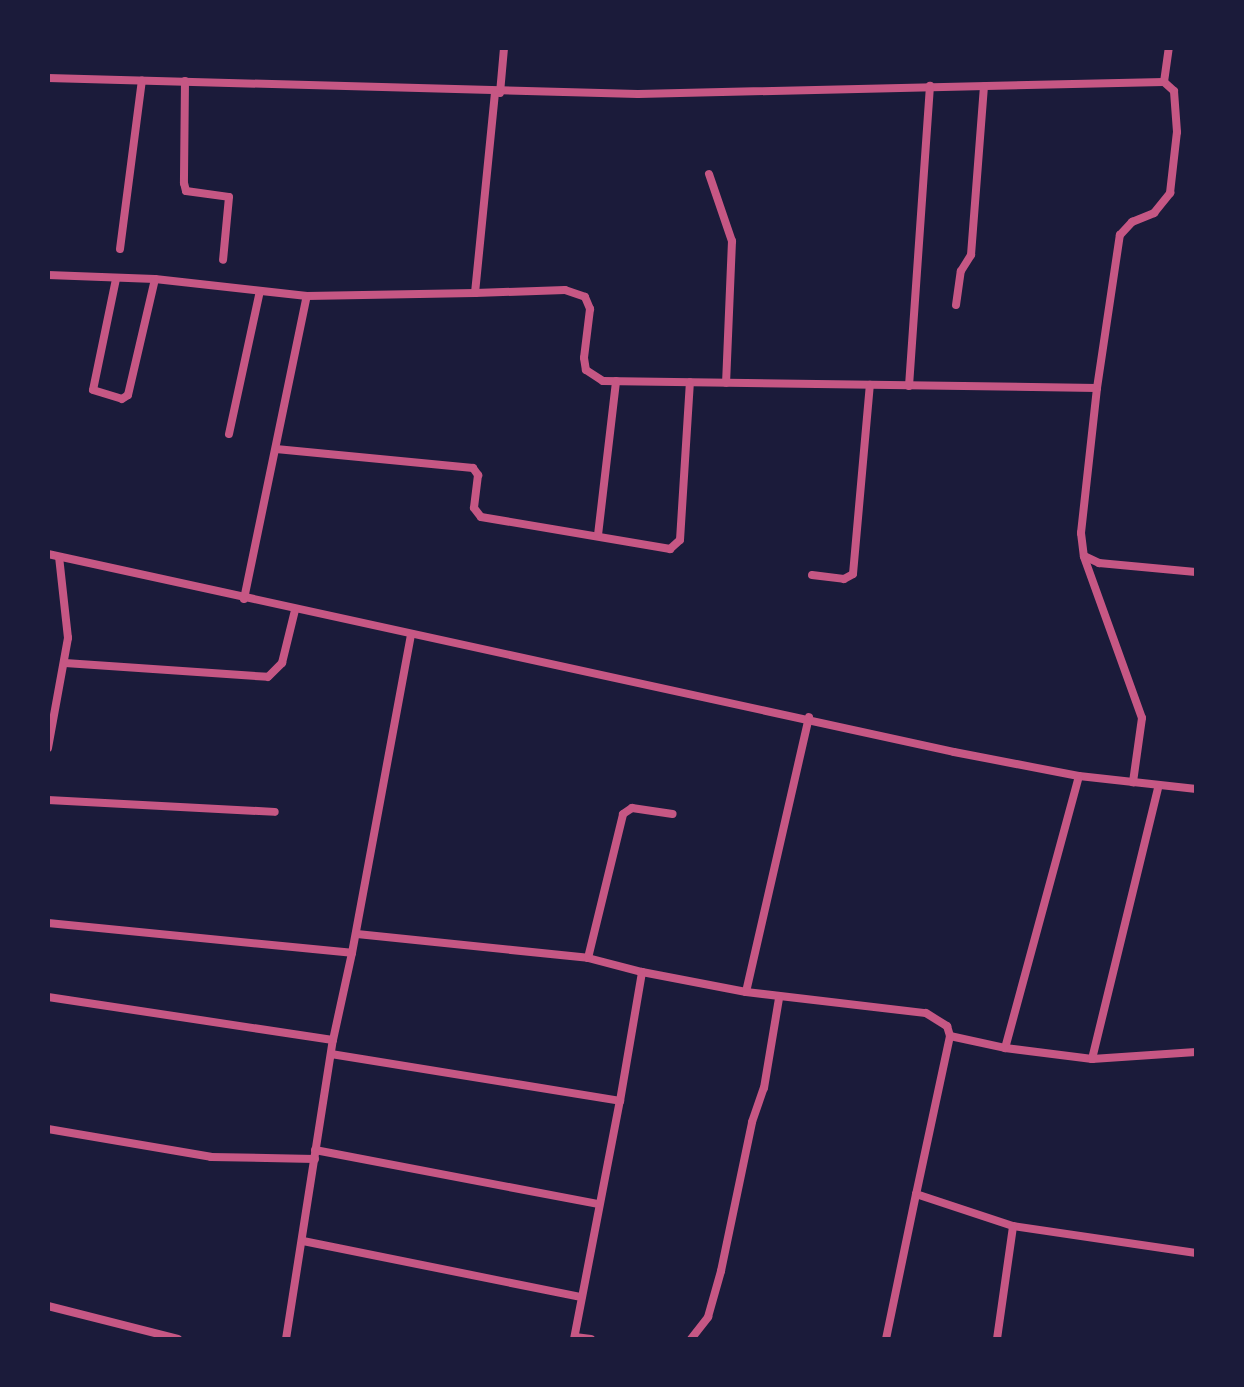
<!DOCTYPE html>
<html>
<head>
<meta charset="utf-8">
<style>
  body { margin:0 }
  #map { position:relative; width:1244px; height:1387px; overflow:hidden; background:#1b1b3a; font-family:Manrope,sans-serif }
  div>[style] { position:absolute }
  [style*='--x'] { left:calc(var(--x)*1px); top:calc(var(--y)*1px); width:calc(var(--w)*1px); rotate:calc(var(--a)*1deg) }
  .minor>* { height:8px; margin:-4px; padding:0 4px; transform-origin:4px; border-radius:4px; background:#c65784 }
  span { translate:-50% -50%; white-space:nowrap; text-align:center; line-height:1.15; -webkit-text-stroke:8px #1b1b3a; paint-order:stroke }
  .frame { position:absolute; inset:0; border:50px solid #1b1b3a; pointer-events:none }
</style>
</head>
<body>
<div id="map">
  <div class="minor">
    <div style="--x:48;--y:78;--w:590;--a:1.55"></div>
    <div style="--x:638;--y:94;--w:526;--a:-1.31"></div>
    <div style="--x:185;--y:81;--w:102;--a:90.6"></div>
    <div style="--x:184;--y:183;--w:8;--a:76"></div>
    <div style="--x:186;--y:191;--w:43;--a:7.9"></div>
    <div style="--x:229;--y:197;--w:63;--a:95.4"></div>
    <div style="--x:500;--y:93;--w:45;--a:-84.9"></div>
    <div style="--x:709;--y:174;--w:71;--a:71.1"></div>
    <div style="--x:732;--y:241;--w:142;--a:92.4"></div>
    <div style="--x:120;--y:249;--w:170;--a:-82.6"></div>
    <div style="--x:48;--y:275;--w:107;--a:2.1"></div>
    <div style="--x:155;--y:279;--w:153;--a:6.4"></div>
    <div style="--x:307;--y:296;--w:168;--a:-1"></div>
    <div style="--x:475;--y:293;--w:201;--a:-84.3"></div>
    <div style="--x:116;--y:279;--w:113;--a:101.7"></div>
    <div style="--x:93;--y:390;--w:30;--a:17"></div>
    <div style="--x:122;--y:399;--w:7;--a:-34"></div>
    <div style="--x:128;--y:395;--w:119;--a:-76.9"></div>
    <div style="--x:475;--y:293;--w:90;--a:-1.9"></div>
    <div style="--x:565;--y:290;--w:21;--a:19"></div>
    <div style="--x:585;--y:297;--w:13;--a:67"></div>
    <div style="--x:590;--y:309;--w:49;--a:97"></div>
    <div style="--x:584;--y:358;--w:12;--a:81"></div>
    <div style="--x:586;--y:370;--w:20;--a:33"></div>
    <div style="--x:603;--y:381;--w:494;--a:0.8"></div>
    <div style="--x:1097;--y:388;--w:155;--a:-81.5"></div>
    <div style="--x:1120;--y:235;--w:18;--a:-47"></div>
    <div style="--x:1132;--y:222;--w:24;--a:-22"></div>
    <div style="--x:1154;--y:213;--w:26;--a:-51"></div>
    <div style="--x:1170;--y:193;--w:61;--a:-83.5"></div>
    <div style="--x:1177;--y:132;--w:41;--a:-94.2"></div>
    <div style="--x:1174;--y:91;--w:13;--a:-138"></div>
    <div style="--x:1164;--y:82;--w:34;--a:-82"></div>
    <div style="--x:956;--y:305;--w:34;--a:-82"></div>
    <div style="--x:961;--y:271;--w:19;--a:-58"></div>
    <div style="--x:971;--y:255;--w:169;--a:-85.6"></div>
    <div style="--x:909;--y:386;--w:301;--a:-86"></div>
    <div style="--x:1097;--y:388;--w:146;--a:96.3"></div>
    <div style="--x:1081;--y:533;--w:23;--a:83"></div>
    <div style="--x:1084;--y:556;--w:17;--a:25"></div>
    <div style="--x:1099;--y:563;--w:97;--a:5.3"></div>
    <div style="--x:229;--y:434;--w:146;--a:-77.8"></div>
    <div style="--x:276;--y:449;--w:198;--a:5.5"></div>
    <div style="--x:473;--y:468;--w:9;--a:54"></div>
    <div style="--x:478;--y:475;--w:33;--a:97"></div>
    <div style="--x:474;--y:508;--w:11;--a:52"></div>
    <div style="--x:481;--y:517;--w:192;--a:9.6"></div>
    <div style="--x:670;--y:549;--w:13;--a:-42"></div>
    <div style="--x:680;--y:540;--w:158;--a:-86.4"></div>
    <div style="--x:598;--y:535;--w:155;--a:-83.3"></div>
    <div style="--x:48;--y:554;--w:927;--a:12.33"></div>
    <div style="--x:954;--y:752;--w:127;--a:10.9"></div>
    <div style="--x:1079;--y:776;--w:118;--a:6.3"></div>
    <div style="--x:1084;--y:557;--w:171;--a:70.2"></div>
    <div style="--x:1142;--y:718;--w:65;--a:98"></div>
    <div style="--x:812;--y:575;--w:32;--a:7"></div>
    <div style="--x:844;--y:579;--w:10;--a:-29"></div>
    <div style="--x:853;--y:574;--w:190;--a:-84.9"></div>
    <div style="--x:244;--y:599;--w:309;--a:-78.3"></div>
    <div style="--x:65;--y:663;--w:203;--a:3.9"></div>
    <div style="--x:268;--y:677;--w:20;--a:-45"></div>
    <div style="--x:282;--y:663;--w:55;--a:-76.2"></div>
    <div style="--x:48;--y:748;--w:112;--a:-79.7"></div>
    <div style="--x:68;--y:638;--w:81;--a:-96.3"></div>
    <div style="--x:1079;--y:776;--w:282;--a:105.2"></div>
    <div style="--x:1005;--y:1048;--w:88;--a:7.2"></div>
    <div style="--x:1092;--y:1059;--w:282;--a:-76.3"></div>
    <div style="--x:48;--y:800;--w:227;--a:3"></div>
    <div style="--x:48;--y:923;--w:305;--a:5.6"></div>
    <div style="--x:352;--y:953;--w:322;--a:-79.5"></div>
    <div style="--x:357;--y:934;--w:232;--a:5.9"></div>
    <div style="--x:588;--y:958;--w:56;--a:14.5"></div>
    <div style="--x:588;--y:958;--w:148;--a:-76.3"></div>
    <div style="--x:623;--y:814;--w:11;--a:-34"></div>
    <div style="--x:632;--y:808;--w:41;--a:8.3"></div>
    <div style="--x:746;--y:992;--w:181;--a:6.7"></div>
    <div style="--x:926;--y:1013;--w:25;--a:32"></div>
    <div style="--x:947;--y:1026;--w:10;--a:73"></div>
    <div style="--x:950;--y:1036;--w:162;--a:102.1"></div>
    <div style="--x:916;--y:1194;--w:102;--a:18.3"></div>
    <div style="--x:1013;--y:1226;--w:185;--a:8.4"></div>
    <div style="--x:48;--y:997;--w:288;--a:8.6"></div>
    <div style="--x:950;--y:1036;--w:56;--a:12.3"></div>
    <div style="--x:331;--y:1054;--w:293;--a:9.2"></div>
    <div style="--x:620;--y:1101;--w:131;--a:-80.3"></div>
    <div style="--x:642;--y:972;--w:106;--a:10.9"></div>
    <div style="--x:746;--y:992;--w:282;--a:-77.1"></div>
    <div style="--x:1092;--y:1059;--w:104;--a:-3.9"></div>
    <div style="--x:48;--y:1129;--w:165;--a:9.7"></div>
    <div style="--x:211;--y:1157;--w:104;--a:1.1"></div>
    <div style="--x:315;--y:1150;--w:289;--a:10.8"></div>
    <div style="--x:303;--y:1241;--w:284;--a:11.4"></div>
    <div style="--x:48;--y:1306;--w:134;--a:14.2"></div>
    <div style="--x:575;--y:1337;--w:16;--a:7"></div>
    <div style="--x:286;--y:1339;--w:303;--a:-81.1"></div>
    <div style="--x:333;--y:1040;--w:89;--a:-77.7"></div>
    <div style="--x:574;--y:1339;--w:242;--a:-79.1"></div>
    <div style="--x:691;--y:1339;--w:28;--a:-52"></div>
    <div style="--x:708;--y:1317;--w:48;--a:-74.2"></div>
    <div style="--x:721;--y:1271;--w:152;--a:-78.2"></div>
    <div style="--x:752;--y:1122;--w:36;--a:-71"></div>
    <div style="--x:764;--y:1088;--w:91;--a:-80.5"></div>
    <div style="--x:886;--y:1339;--w:148;--a:-78.3"></div>
    <div style="--x:997;--y:1339;--w:114;--a:-81.9"></div>
  </div>
  <div class="frame"></div>
</div>
</body>
</html>
